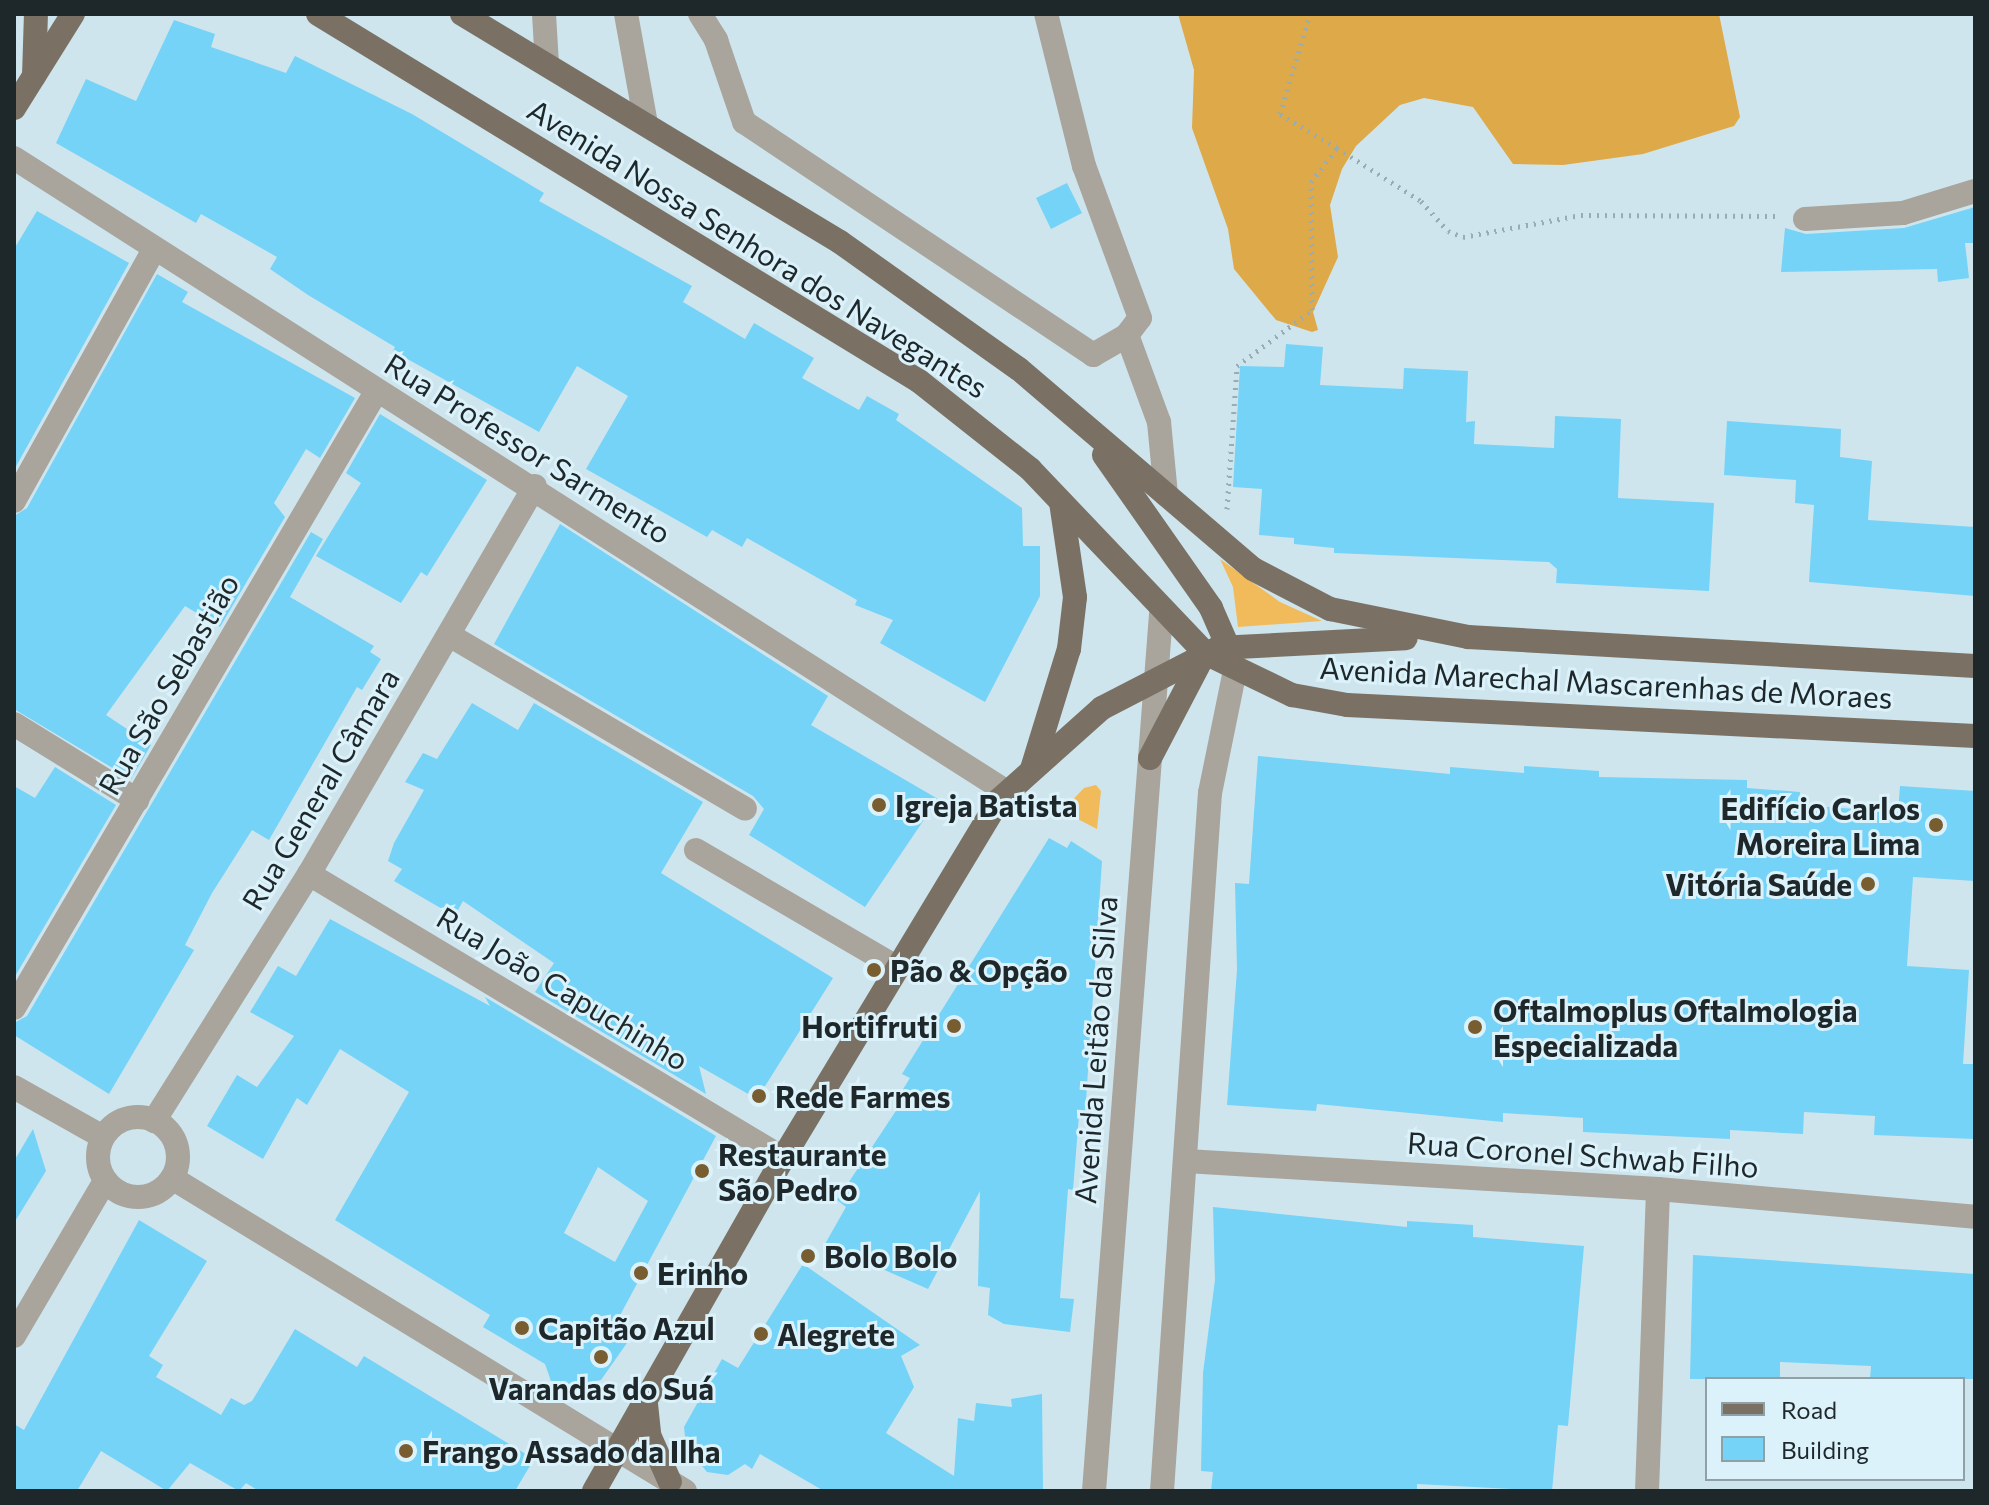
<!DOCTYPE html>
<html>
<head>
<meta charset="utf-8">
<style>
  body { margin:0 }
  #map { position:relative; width:1989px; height:1505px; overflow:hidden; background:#cee5ee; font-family:Commissioner,sans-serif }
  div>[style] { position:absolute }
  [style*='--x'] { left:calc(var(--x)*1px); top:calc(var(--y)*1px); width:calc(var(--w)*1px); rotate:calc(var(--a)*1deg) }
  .green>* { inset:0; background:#f1bb5c }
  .forest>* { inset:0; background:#dea948 }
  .building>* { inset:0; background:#74d3f7 }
  .path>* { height:5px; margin-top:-2.5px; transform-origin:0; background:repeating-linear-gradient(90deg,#99acb3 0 2px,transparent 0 8px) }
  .minor>* { height:24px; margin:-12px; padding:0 12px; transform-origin:12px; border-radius:12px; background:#a9a49c }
  .minor>.ring { margin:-12px; padding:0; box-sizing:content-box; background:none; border:24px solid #a9a49c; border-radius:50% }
  .major>* { height:24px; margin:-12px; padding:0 12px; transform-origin:12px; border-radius:12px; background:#7a7164 }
  .dots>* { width:22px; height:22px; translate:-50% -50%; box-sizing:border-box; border:4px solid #dbf2fb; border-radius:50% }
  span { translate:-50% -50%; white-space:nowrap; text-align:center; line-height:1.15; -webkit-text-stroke:6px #dbf2fb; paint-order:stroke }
  .street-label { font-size:30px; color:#1e272a }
  .poi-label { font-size:30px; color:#1e272a; font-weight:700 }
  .left { translate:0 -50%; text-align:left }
  .right { translate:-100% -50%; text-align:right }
  .frame { position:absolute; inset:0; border:16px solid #1e272a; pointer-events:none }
  .legend { position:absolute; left:1705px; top:1377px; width:260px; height:104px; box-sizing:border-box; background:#dbf2fb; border:2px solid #8fa1a7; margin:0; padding:10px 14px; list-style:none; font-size:24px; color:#1e272a }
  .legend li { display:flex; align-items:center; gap:16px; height:40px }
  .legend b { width:40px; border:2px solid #8fa1a7 }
</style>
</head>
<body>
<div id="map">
  <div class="green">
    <div style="clip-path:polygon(1220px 559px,1280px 602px,1322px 621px,1238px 627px,1233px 587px)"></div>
    <div style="clip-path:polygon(1096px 785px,1101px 791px,1097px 829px,1062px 811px,1084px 788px)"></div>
  </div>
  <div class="forest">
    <div style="clip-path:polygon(1178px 14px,1719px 14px,1740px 117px,1734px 126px,1643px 154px,1563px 165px,1513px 164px,1473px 107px,1424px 98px,1400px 105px,1356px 146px,1342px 169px,1330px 205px,1338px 257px,1313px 312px,1318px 330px,1312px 332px,1276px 320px,1234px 269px,1228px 229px,1192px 128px,1194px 70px)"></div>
  </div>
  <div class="building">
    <div style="clip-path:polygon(174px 20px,215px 34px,211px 47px,286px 73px,295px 56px,412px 114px,544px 193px,539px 201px,692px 286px,683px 302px,745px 339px,754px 323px,814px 358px,802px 378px,859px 410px,867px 396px,899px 414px,896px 420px,1022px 508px,1023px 546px,1040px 546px,1040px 596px,985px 702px,880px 643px,893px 620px,855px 605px,857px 600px,747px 538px,742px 547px,712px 530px,707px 537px,586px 469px,628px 396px,577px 366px,539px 432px,393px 351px,395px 347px,308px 295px,270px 269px,277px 257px,201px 214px,196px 223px,56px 143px,86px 79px,136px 101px)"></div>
    <div style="clip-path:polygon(1067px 183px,1082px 213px,1051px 229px,1036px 198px)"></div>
    <div style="clip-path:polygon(1975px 207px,1975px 243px,1965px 243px,1969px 278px,1938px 282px,1937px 269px,1781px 272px,1785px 228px,1806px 234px,1904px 228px)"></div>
    <div style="clip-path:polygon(37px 211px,129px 263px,14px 470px,14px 249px)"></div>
    <div style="clip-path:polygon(157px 274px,188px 292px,182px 302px,355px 398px,320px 458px,306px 449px,274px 503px,285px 517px,220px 627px,185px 606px,106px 715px,151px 745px,131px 779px,14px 709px,14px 516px,27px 508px)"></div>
    <div style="clip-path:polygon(1286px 344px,1323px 347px,1320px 385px,1403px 389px,1404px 368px,1468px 371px,1466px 422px,1475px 421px,1474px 444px,1554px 448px,1555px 416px,1621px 419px,1618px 498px,1714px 503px,1709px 591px,1556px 583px,1557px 569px,1549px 562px,1334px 553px,1334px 548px,1294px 544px,1294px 538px,1259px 535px,1262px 489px,1233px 487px,1240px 366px,1284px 367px)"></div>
    <div style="clip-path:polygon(380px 414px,487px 480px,427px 576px,421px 572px,401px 603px,316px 556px,361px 483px,346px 473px)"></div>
    <div style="clip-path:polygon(1727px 421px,1841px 429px,1840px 457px,1872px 461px,1868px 520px,1975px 527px,1975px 596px,1809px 582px,1814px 505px,1795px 503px,1796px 480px,1724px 475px)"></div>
    <div style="clip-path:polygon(560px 524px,828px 696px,811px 725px,938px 799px,865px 907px,749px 835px,764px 809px,753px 796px,494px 644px)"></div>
    <div style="clip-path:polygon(311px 532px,323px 539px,290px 597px,374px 646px,370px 652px,381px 659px,362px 690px,357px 687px,269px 840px,252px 830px,212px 893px,185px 945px,194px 950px,109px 1094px,14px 1035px,14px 1023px,27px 1016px)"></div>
    <div style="clip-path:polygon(472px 703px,518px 730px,534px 703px,703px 802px,661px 873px,833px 978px,757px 1099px,699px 1066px,706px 1094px,535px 992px,554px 963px,463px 901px,458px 910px,447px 905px,444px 910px,394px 881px,402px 869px,388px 861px,394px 843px,424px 790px,405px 782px,423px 753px,437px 759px)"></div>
    <div style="clip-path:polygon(1258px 756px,1450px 774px,1450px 767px,1524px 773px,1524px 766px,1599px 771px,1599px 777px,1747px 780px,1747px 788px,1800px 792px,1799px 805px,1898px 812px,1900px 786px,1975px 791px,1975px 881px,1913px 877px,1907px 966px,1969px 970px,1963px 1064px,1975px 1064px,1975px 1139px,1874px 1135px,1875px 1116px,1804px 1112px,1803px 1134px,1730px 1130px,1730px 1139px,1583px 1132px,1583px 1118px,1503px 1113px,1503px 1122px,1317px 1104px,1316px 1111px,1227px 1105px,1237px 970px,1235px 883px,1249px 884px)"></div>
    <div style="clip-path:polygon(55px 767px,116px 805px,14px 978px,14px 786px,35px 798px)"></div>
    <div style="clip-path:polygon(1049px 838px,1067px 848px,1071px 841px,1102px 861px,1085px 1116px,1079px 1115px,1073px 1190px,1068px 1189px,1060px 1298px,1074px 1299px,1070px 1332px,1004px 1324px,988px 1315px,990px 1288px,978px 1286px,980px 1191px,928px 1289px,825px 1244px,846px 1207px,837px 1200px,905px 1097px,900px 1094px,910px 1078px,902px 1074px)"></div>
    <div style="clip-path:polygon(evenodd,330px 919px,490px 1006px,485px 997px,716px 1136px,617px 1321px,636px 1330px,601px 1380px,566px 1387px,551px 1381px,545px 1364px,483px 1327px,490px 1315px,335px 1220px,409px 1092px,340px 1049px,307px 1105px,297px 1098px,263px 1159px,207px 1126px,237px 1075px,257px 1087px,294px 1036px,250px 1012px,278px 966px,296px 976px,330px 919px,598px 1167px,648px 1201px,615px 1262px,564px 1233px,598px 1167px)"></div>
    <div style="clip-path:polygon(33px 1129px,46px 1171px,14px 1223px,14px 1161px)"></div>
    <div style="clip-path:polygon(1213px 1207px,1407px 1227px,1407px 1221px,1473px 1225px,1473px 1237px,1584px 1246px,1568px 1426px,1558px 1425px,1552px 1491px,1417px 1484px,1417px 1491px,1211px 1491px,1213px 1472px,1201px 1471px,1203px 1373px,1215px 1280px)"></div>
    <div style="clip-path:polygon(139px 1220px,207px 1261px,149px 1356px,163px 1365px,156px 1377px,221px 1415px,231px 1398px,244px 1405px,252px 1401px,295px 1329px,357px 1367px,364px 1356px,534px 1459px,515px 1491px,259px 1491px,246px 1483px,239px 1491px,190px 1463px,167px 1491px,101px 1451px,77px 1491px,14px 1491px,14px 1424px,24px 1430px)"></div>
    <div style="clip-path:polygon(1693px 1255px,1975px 1274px,1975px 1379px,1870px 1379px,1871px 1366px,1780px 1362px,1780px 1379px,1690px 1379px)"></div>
    <div style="clip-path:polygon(803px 1264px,920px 1345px,901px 1356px,914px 1387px,886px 1433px,954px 1476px,958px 1418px,974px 1421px,976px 1403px,1012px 1407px,1011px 1399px,1042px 1394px,1043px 1491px,824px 1491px,760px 1454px,752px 1469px,745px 1464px,728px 1475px,707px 1472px,686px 1446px,684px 1427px,722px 1359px,738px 1368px)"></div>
  </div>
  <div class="path">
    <div style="--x:1337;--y:148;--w:99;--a:32.2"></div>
    <div style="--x:1421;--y:201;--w:40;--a:48"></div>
    <div style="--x:1448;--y:231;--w:16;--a:22"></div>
    <div style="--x:1463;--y:237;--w:120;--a:-10.6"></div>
    <div style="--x:1581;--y:215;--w:195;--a:0.3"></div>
    <div style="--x:1227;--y:509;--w:143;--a:-86"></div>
    <div style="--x:1237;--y:366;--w:94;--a:-36.7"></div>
    <div style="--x:1312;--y:310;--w:128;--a:-90.4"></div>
    <div style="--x:1311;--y:182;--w:43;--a:-52.6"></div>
    <div style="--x:1337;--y:148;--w:66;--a:-149.2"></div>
    <div style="--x:1280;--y:114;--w:104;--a:-73.3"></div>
  </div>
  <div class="minor">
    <div style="--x:544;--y:14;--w:51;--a:86.6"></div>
    <div style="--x:626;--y:14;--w:112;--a:79.7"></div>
    <div style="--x:700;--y:14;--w:31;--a:58"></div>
    <div style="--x:716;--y:40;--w:87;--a:71.1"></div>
    <div style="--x:744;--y:122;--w:420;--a:33.7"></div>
    <div style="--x:1093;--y:355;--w:39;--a:-30"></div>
    <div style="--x:1127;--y:335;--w:21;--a:-53"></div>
    <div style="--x:1140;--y:318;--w:162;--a:-110.2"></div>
    <div style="--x:1084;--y:166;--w:157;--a:-104"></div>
    <div style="--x:14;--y:158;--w:1178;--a:32.56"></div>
    <div style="--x:1805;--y:219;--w:98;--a:-3.5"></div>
    <div style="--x:1903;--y:213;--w:75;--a:-17"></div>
    <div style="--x:1127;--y:335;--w:93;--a:69.8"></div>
    <div style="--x:1159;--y:422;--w:73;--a:84.5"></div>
    <div style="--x:14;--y:501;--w:286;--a:-60.9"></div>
    <div style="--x:449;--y:635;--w:343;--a:30.4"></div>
    <div style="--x:14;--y:724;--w:145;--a:31.7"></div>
    <div style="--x:696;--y:850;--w:234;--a:30.3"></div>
    <div style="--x:309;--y:874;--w:553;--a:30.93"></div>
    <div style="--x:14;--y:1008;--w:714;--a:-59.56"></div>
    <div style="--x:14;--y:1087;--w:102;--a:29.3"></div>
    <div class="ring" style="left:98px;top:1117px;width:56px;height:56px"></div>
    <div style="--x:154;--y:1121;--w:292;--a:-57.9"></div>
    <div style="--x:309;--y:874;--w:449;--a:-59.8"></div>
    <div style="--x:1186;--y:1161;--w:473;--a:3.4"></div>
    <div style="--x:1658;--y:1189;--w:318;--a:5"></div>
    <div style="--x:172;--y:1178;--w:601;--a:31.39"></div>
    <div style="--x:14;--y:1336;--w:180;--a:-59.6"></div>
    <div style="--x:1094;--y:1491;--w:880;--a:-85.63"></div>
    <div style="--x:1162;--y:1491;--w:700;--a:-86.07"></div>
    <div style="--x:1210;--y:793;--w:126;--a:-78.5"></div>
    <div style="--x:1647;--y:1491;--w:302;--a:-87.9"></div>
  </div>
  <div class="major">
    <div style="--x:318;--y:14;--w:704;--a:31.41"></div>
    <div style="--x:919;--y:381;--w:142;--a:38.4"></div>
    <div style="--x:1030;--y:469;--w:254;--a:46.4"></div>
    <div style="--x:1205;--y:653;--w:97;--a:25.8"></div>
    <div style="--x:1292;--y:695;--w:56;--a:10.3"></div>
    <div style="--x:1347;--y:705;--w:629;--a:2.83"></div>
    <div style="--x:462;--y:14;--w:441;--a:31.1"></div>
    <div style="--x:840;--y:242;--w:219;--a:35.4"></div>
    <div style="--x:1019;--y:369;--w:308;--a:40.5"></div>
    <div style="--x:1253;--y:569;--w:87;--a:27.5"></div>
    <div style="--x:1330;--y:609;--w:141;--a:11.5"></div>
    <div style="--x:1468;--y:637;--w:508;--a:3.27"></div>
    <div style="--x:34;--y:76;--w:62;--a:-88.2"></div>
    <div style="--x:14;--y:108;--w:111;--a:-57.9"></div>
    <div style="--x:1104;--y:455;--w:187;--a:55"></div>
    <div style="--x:1211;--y:608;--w:52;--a:66.4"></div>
    <div style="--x:1150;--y:758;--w:119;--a:-62.4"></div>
    <div style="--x:1032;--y:769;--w:126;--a:-72.9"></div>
    <div style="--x:1069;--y:649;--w:52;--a:-83.4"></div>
    <div style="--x:1075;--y:597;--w:96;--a:-98.4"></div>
    <div style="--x:646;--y:1404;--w:31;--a:84"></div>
    <div style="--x:649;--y:1435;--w:51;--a:65.9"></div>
    <div style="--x:594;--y:1491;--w:383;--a:-60.4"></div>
    <div style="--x:783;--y:1158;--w:418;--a:-58.9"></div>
    <div style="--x:999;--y:800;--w:138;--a:-41.8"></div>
    <div style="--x:1102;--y:708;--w:131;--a:-27.3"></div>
    <div style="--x:1218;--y:648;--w:188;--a:-3"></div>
  </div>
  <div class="dots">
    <div style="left:879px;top:805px;background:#785d30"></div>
    <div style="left:1936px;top:825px;background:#785d30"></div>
    <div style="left:1868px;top:884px;background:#785d30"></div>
    <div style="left:874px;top:970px;background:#785d30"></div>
    <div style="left:954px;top:1026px;background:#785d30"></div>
    <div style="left:1475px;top:1027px;background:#785d30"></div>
    <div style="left:759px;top:1096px;background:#785d30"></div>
    <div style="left:702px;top:1171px;background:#785d30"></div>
    <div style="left:808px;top:1256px;background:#785d30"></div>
    <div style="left:641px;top:1273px;background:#785d30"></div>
    <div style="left:522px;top:1328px;background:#785d30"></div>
    <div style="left:761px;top:1334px;background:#785d30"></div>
    <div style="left:601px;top:1357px;background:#785d30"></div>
    <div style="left:406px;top:1451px;background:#785d30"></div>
  </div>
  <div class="street-label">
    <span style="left:758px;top:248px;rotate:32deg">Avenida Nossa Senhora dos Navegantes</span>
    <span style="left:528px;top:448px;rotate:32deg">Rua Professor Sarmento</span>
    <span style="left:1606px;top:682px;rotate:3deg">Avenida Marechal Mascarenhas de Moraes</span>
    <span style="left:168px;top:684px;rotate:-60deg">Rua São Sebastião</span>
    <span style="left:320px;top:789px;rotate:-59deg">Rua General Câmara</span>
    <span style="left:563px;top:988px;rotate:31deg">Rua João Capuchinho</span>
    <span style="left:1095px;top:1050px;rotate:-86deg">Avenida Leitão da Silva</span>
    <span style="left:1583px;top:1154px;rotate:4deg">Rua Coronel Schwab Filho</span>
  </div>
  <div class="poi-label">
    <span class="left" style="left:895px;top:805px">Igreja Batista</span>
    <span class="right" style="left:1920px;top:825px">Edifício Carlos<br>Moreira Lima</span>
    <span class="right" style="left:1852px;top:884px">Vitória Saúde</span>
    <span class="left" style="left:890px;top:970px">Pão &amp; Opção</span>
    <span class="left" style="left:1493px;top:1027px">Oftalmoplus Oftalmologia<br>Especializada</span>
    <span class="right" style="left:938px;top:1026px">Hortifruti</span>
    <span class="left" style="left:775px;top:1096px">Rede Farmes</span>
    <span class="left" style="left:718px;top:1171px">Restaurante<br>São Pedro</span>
    <span class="left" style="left:824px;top:1256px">Bolo Bolo</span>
    <span class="left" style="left:657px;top:1273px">Erinho</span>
    <span class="left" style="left:538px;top:1328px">Capitão Azul</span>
    <span class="left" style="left:777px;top:1334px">Alegrete</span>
    <span style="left:601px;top:1388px">Varandas do Suá</span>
    <span class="left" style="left:422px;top:1451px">Frango Assado da Ilha</span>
  </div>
  <div class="frame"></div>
  <ul class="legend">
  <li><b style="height:10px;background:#7a7164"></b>Road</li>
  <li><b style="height:22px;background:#74d3f7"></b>Building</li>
  </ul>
</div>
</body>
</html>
